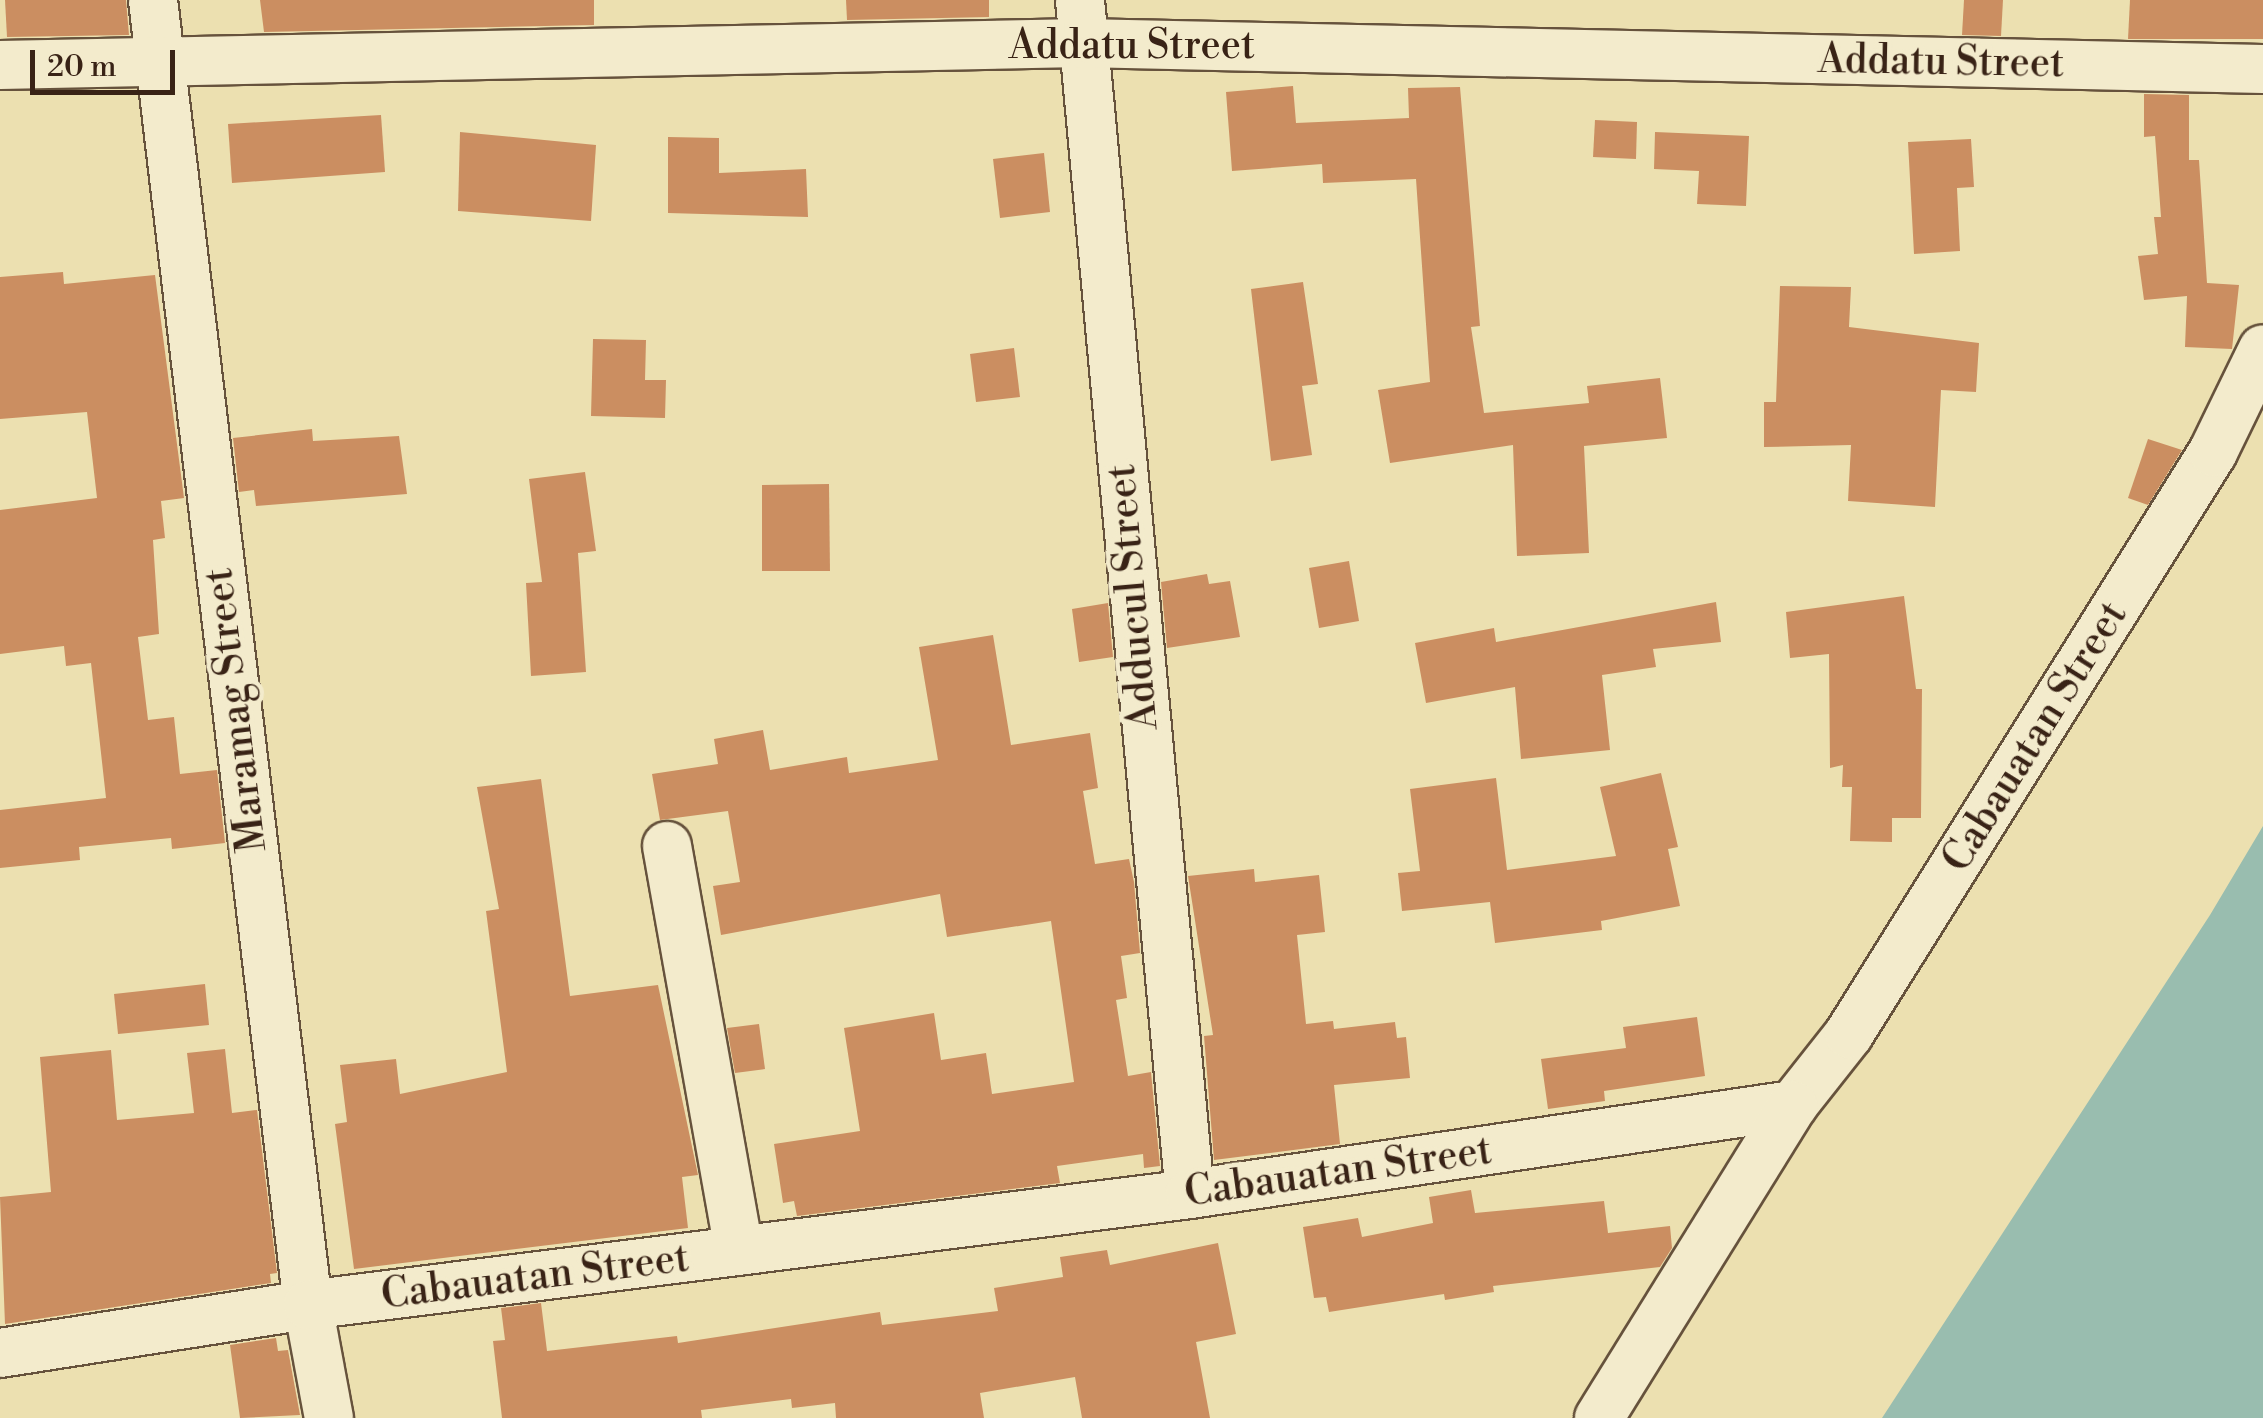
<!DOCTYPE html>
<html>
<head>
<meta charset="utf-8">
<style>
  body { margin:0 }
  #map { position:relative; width:2263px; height:1418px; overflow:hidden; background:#ece0b0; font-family:"Libre Bodoni",serif }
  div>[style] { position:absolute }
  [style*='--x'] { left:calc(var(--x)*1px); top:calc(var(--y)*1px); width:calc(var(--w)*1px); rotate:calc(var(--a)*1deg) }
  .water>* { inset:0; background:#99bdaf }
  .building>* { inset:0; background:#cb8e61 }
  .roads { filter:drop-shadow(2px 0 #66523c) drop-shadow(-2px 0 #66523c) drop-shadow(0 2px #66523c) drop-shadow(0 -2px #66523c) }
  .minor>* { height:48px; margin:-24px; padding:0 24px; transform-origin:24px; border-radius:24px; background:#f3ebcc }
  span { translate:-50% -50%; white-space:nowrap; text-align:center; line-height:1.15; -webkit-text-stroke:9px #f3ebcc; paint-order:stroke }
  .street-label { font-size:40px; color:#392316 }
  .scale { position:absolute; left:30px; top:50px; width:145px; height:45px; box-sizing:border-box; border:5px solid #392316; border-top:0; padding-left:12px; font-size:30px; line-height:35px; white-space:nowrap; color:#392316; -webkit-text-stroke:8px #f3ebcc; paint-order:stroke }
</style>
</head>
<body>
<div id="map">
  <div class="water">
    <div style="clip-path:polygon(2263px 826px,2263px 1418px,1882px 1418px,2210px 915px)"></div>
  </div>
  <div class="building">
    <div style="clip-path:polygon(5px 0,126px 0,129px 35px,7px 37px)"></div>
    <div style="clip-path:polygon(260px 0,594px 0,594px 25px,264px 32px)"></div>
    <div style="clip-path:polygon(846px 0,989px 0,989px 17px,847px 20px)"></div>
    <div style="clip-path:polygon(1964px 0,2003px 0,2001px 36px,1962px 35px)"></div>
    <div style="clip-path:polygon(2130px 0,2263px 0,2263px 39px,2128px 39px)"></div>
    <div style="clip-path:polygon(1293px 86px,1296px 123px,1409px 118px,1408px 88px,1460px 87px,1480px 326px,1471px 327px,1484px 413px,1589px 403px,1587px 386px,1660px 378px,1667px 438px,1584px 446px,1589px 553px,1517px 556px,1513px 445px,1390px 463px,1378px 390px,1430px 382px,1416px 179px,1323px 183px,1322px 164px,1232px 171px,1226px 92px)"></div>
    <div style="clip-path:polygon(2144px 94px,2189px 95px,2189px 160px,2199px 160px,2207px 283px,2239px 285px,2232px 349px,2185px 347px,2187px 296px,2144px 300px,2138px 256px,2158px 254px,2154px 217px,2161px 217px,2155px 136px,2144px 137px)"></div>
    <div style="clip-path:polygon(381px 115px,385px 172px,232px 183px,228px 124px)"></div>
    <div style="clip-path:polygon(1595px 120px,1637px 122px,1636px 159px,1593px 157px)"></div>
    <div style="clip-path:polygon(460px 132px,596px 145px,591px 221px,458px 211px)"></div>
    <div style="clip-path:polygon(1655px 132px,1749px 136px,1746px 206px,1697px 204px,1699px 171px,1654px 169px)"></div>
    <div style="clip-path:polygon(668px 137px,719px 138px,719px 173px,806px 169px,808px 217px,668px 213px)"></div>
    <div style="clip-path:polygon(1971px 139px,1974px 187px,1957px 188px,1960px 251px,1914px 254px,1908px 142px)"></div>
    <div style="clip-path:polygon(1044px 153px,1050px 212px,1000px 218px,993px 159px)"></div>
    <div style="clip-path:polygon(63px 272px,64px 284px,155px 275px,184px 498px,161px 501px,165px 538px,153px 540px,159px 634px,138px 637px,148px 720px,174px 717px,180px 774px,217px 770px,225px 843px,172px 849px,171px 838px,79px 847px,80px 860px,0 868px,0 810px,106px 798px,91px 663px,66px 666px,64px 646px,0 654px,0 510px,97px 498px,87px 412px,0 419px,0 277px)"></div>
    <div style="clip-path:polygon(1303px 282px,1318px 384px,1302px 386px,1312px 455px,1271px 461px,1251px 289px)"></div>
    <div style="clip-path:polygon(1780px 286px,1851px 287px,1849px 327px,1979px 343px,1976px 392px,1941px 390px,1935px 507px,1848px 501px,1851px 445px,1764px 447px,1764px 402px,1776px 402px)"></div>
    <div style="clip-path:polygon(593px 339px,646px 340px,645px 380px,666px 380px,665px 418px,591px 416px)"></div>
    <div style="clip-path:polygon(1014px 348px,1020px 397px,976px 402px,970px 354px)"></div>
    <div style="clip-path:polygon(312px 429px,313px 441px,399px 436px,407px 494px,256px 506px,254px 490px,239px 492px,233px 438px)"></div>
    <div style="clip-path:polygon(2148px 439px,2182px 450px,2148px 505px,2128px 498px)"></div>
    <div style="clip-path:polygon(585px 472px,596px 551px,578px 553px,586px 672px,531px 676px,526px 583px,542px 582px,529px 479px)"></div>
    <div style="clip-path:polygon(829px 484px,830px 571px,762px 571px,762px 485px)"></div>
    <div style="clip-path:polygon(1349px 561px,1359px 621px,1319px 628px,1309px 568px)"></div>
    <div style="clip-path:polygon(1207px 574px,1209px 584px,1230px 581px,1240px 637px,1167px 648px,1161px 582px)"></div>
    <div style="clip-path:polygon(1904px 596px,1916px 689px,1922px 689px,1921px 818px,1892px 818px,1892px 842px,1850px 841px,1852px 787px,1842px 787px,1843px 765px,1830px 768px,1829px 654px,1790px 658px,1786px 612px)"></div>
    <div style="clip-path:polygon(1716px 602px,1721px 642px,1653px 649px,1656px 667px,1602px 675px,1610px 750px,1521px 759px,1515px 687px,1426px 703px,1415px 643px,1494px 628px,1496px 642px)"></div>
    <div style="clip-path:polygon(1108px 603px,1113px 657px,1079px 662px,1072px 609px)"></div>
    <div style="clip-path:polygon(993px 635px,1011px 745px,1090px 733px,1098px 788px,1083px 791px,1095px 864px,1129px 859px,1134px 882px,1140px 953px,1121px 956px,1127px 998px,1116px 1000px,1128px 1076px,1151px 1072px,1160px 1166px,1144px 1168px,1143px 1154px,1057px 1166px,1060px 1183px,797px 1216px,794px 1201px,783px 1203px,774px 1144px,860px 1131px,844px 1028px,934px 1013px,941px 1060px,986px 1053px,992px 1094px,1074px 1082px,1051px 921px,947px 937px,940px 894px,721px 935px,713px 886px,740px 882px,728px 811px,660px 820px,652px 774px,718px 764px,714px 739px,763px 730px,770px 770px,847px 757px,849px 773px,938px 760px,919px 647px)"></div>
    <div style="clip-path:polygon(1661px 773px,1678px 847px,1668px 849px,1680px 906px,1601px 921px,1602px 930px,1495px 943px,1490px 902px,1402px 911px,1398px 873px,1420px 871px,1410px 789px,1496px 778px,1507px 870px,1616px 856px,1600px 787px)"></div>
    <div style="clip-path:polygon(541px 779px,570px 996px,658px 985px,698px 1175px,682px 1177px,688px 1228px,354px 1269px,335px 1124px,347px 1122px,340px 1065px,396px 1059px,400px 1094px,507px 1072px,486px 911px,499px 909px,477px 787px)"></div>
    <div style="clip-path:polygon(1254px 869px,1255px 882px,1319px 875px,1325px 932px,1297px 935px,1306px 1024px,1333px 1021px,1334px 1029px,1395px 1022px,1397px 1038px,1406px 1037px,1410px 1078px,1334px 1085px,1340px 1144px,1214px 1160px,1204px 1036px,1213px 1035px,1188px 876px)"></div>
    <div style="clip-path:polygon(205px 984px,209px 1025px,118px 1034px,114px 994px)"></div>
    <div style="clip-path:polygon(1697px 1017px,1705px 1076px,1604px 1091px,1605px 1101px,1548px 1109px,1541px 1059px,1626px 1048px,1623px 1027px)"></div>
    <div style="clip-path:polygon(759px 1024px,765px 1069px,735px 1073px,727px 1028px)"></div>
    <div style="clip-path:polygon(225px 1049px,232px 1113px,257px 1110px,277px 1273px,270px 1274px,271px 1283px,5px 1324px,0 1197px,51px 1192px,40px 1057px,111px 1050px,117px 1120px,194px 1113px,187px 1053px)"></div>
    <div style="clip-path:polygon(1471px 1190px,1475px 1213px,1604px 1201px,1608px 1233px,1670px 1226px,1672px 1248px,1660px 1267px,1493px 1286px,1494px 1292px,1445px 1300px,1444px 1294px,1329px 1312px,1326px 1297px,1314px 1298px,1303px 1227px,1358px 1218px,1362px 1237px,1433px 1223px,1429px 1197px)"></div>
    <div style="clip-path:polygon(1218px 1243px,1236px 1334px,1196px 1342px,1210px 1418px,1082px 1418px,1075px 1377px,980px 1393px,984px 1418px,836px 1418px,835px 1403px,792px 1408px,791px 1399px,701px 1410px,702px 1418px,502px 1418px,493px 1341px,505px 1340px,501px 1308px,541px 1303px,547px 1351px,677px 1336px,678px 1343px,880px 1312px,882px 1325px,998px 1311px,994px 1288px,1063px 1277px,1060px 1257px,1107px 1250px,1110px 1265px)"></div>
    <div style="clip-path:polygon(276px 1338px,278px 1351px,288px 1350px,300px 1415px,240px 1418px,230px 1345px)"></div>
  </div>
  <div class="roads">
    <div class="minor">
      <div style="--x:153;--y:0;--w:1314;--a:83.23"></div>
      <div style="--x:308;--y:1305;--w:115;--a:79.5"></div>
      <div style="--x:1080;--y:0;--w:1199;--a:84.74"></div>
      <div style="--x:0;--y:65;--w:1081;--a:-1.17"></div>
      <div style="--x:1081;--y:43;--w:1182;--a:1.26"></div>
      <div style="--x:667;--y:846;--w:411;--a:79.9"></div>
      <div style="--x:0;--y:1353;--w:312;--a:-8.9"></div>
      <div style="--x:308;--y:1305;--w:889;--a:-7.17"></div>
      <div style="--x:1190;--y:1194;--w:610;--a:-8.4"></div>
      <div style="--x:1793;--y:1105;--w:90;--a:-51.7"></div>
      <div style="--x:1849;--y:1034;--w:686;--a:-57.98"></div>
      <div style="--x:2213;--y:452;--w:114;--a:-64.1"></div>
      <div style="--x:1599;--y:1418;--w:368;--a:-58.2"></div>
    </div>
  </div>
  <div class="street-label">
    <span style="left:1132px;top:46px">Addatu Street</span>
    <span style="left:1941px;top:62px;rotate:1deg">Addatu Street</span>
    <span style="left:1133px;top:597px;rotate:-95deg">Adducul Street</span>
    <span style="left:236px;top:710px;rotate:-97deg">Maramag Street</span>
    <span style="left:2035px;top:737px;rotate:-58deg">Cabauatan Street</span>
    <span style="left:1338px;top:1172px;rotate:-8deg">Cabauatan Street</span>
    <span style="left:535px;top:1277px;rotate:-7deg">Cabauatan Street</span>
  </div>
  <div class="scale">20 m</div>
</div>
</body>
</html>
